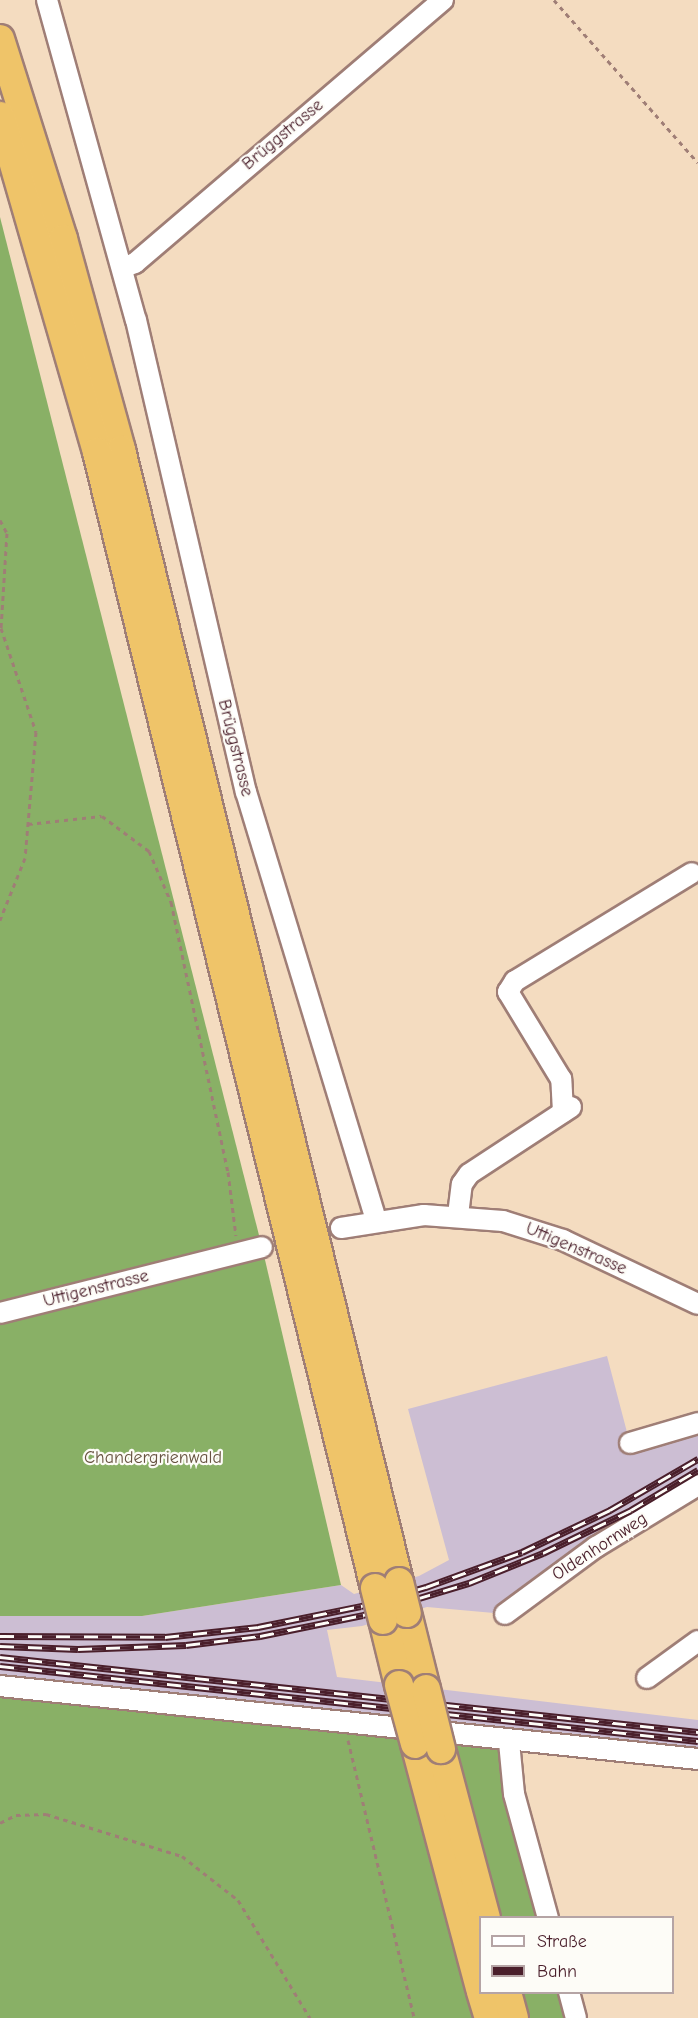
<!DOCTYPE html>
<html>
<head>
<meta charset="utf-8">
<style>
  body { margin:0 }
  #map { position:relative; width:698px; height:2018px; overflow:hidden; background:#f4dcc0; font-family:"Comic Neue",sans-serif }
  div>[style] { position:absolute }
  [style*='--x'] { left:calc(var(--x)*1px); top:calc(var(--y)*1px); width:calc(var(--w)*1px); rotate:calc(var(--a)*1deg) }
  .industrial>* { inset:0; background:#ccbed3 }
  .forest>* { inset:0; background:#89b066 }
  .path>* { height:3px; margin-top:-1.5px; transform-origin:0; background:repeating-linear-gradient(90deg,#9f7e76 0 4.5px,transparent 0 9px) }
  .roads { filter:drop-shadow(2px 0 #9f7e76) drop-shadow(-2px 0 #9f7e76) drop-shadow(0 2px #9f7e76) drop-shadow(0 -2px #9f7e76) }
  .minor>* { height:20px; margin:-10px; padding:0 10px; transform-origin:10px; border-radius:10px; background:#fff }
  .highway>* { height:28px; margin:-14px; padding:0 14px; transform-origin:14px; border-radius:14px; background:#efc469 }
  .rail>* { height:7px; margin-top:-3.5px; transform-origin:0; background:repeating-linear-gradient(90deg,#fdfcf7 0 14px,#4a1f2b 0 28px); box-sizing:border-box; border-block:2px solid #4a1f2b }
  .bridges { filter:drop-shadow(2px 0 #9f7e76) drop-shadow(-2px 0 #9f7e76) drop-shadow(0 2px #9f7e76) drop-shadow(0 -2px #9f7e76) }
  .highway-bridge>* { height:28px; margin:-14px; padding:0 14px; transform-origin:14px; border-radius:14px; background:#efc469 }
  span { translate:-50% -50%; white-space:nowrap; text-align:center; line-height:1.15; -webkit-text-stroke:4.5px #fdfcf7; paint-order:stroke }
  .street-label { font-size:18px; color:#4a1f2b }
  .park-label { font-size:18px; color:#675341 }
  .legend { position:absolute; left:479px; top:1916px; width:195px; height:78px; box-sizing:border-box; background:#fdfcf7; border:2px solid #b5a4a5; margin:0; padding:8px 10px; list-style:none; font-size:18px; color:#4a1f2b }
  .legend li { display:flex; align-items:center; gap:12px; height:30px }
  .legend b { width:30px; border:2px solid #b5a4a5 }
</style>
</head>
<body>
<div id="map">
  <div class="industrial">
    <div style="clip-path:polygon(607px 1356px,628px 1436px,698px 1426px,698px 1485px,505px 1614px,427px 1607px,362px 1626px,327px 1630px,337px 1677px,698px 1720px,698px 1756px,0 1679px,0 1616px,142px 1616px,341px 1585px,354px 1594px,419px 1576px,449px 1560px,408px 1409px)"></div>
  </div>
  <div class="forest">
    <div style="clip-path:polygon(0 217px,262px 1247px,341px 1585px,142px 1616px,0 1616px)"></div>
    <div style="clip-path:polygon(0 1686px,509px 1742px,548px 1917px,480px 1918px,480px 1992px,569px 1993px,576px 2018px,0 2018px)"></div>
  </div>
  <div class="path">
    <div style="--x:554;--y:0;--w:217;--a:48.5"></div>
    <div style="--x:0;--y:520;--w:15;--a:62"></div>
    <div style="--x:7;--y:533;--w:95;--a:93.6"></div>
    <div style="--x:1;--y:628;--w:110;--a:71.4"></div>
    <div style="--x:36;--y:732;--w:126;--a:95"></div>
    <div style="--x:25;--y:858;--w:67;--a:112"></div>
    <div style="--x:28;--y:824;--w:74;--a:-6.2"></div>
    <div style="--x:102;--y:816;--w:59;--a:36.7"></div>
    <div style="--x:149;--y:851;--w:56;--a:66.7"></div>
    <div style="--x:171;--y:902;--w:276;--a:78.1"></div>
    <div style="--x:228;--y:1172;--w:64;--a:82.9"></div>
    <div style="--x:348;--y:1740;--w:286;--a:76.6"></div>
    <div style="--x:0;--y:1823;--w:18;--a:-27"></div>
    <div style="--x:16;--y:1815;--w:30;--a:-2"></div>
    <div style="--x:46;--y:1814;--w:142;--a:17.2"></div>
    <div style="--x:182;--y:1856;--w:71;--a:38.2"></div>
    <div style="--x:238;--y:1900;--w:138;--a:58.6"></div>
  </div>
  <div class="roads">
    <div class="minor">
      <div style="--x:47;--y:0;--w:332;--a:74.5"></div>
      <div style="--x:136;--y:320;--w:485;--a:76.9"></div>
      <div style="--x:246;--y:792;--w:447;--a:73.1"></div>
      <div style="--x:122;--y:268;--w:14;--a:-21"></div>
      <div style="--x:135;--y:263;--w:405;--a:-40.5"></div>
      <div style="--x:563;--y:1112;--w:33;--a:-93"></div>
      <div style="--x:561;--y:1079;--w:102;--a:-121.3"></div>
      <div style="--x:508;--y:992;--w:13;--a:-58"></div>
      <div style="--x:515;--y:981;--w:207;--a:-31.4"></div>
      <div style="--x:458;--y:1215;--w:31;--a:-83"></div>
      <div style="--x:462;--y:1184;--w:12;--a:-55"></div>
      <div style="--x:469;--y:1174;--w:122;--a:-33.3"></div>
      <div style="--x:341;--y:1228;--w:84;--a:-8.9"></div>
      <div style="--x:424;--y:1215;--w:79;--a:4.3"></div>
      <div style="--x:503;--y:1221;--w:63;--a:17.6"></div>
      <div style="--x:563;--y:1240;--w:149;--a:25.4"></div>
      <div style="--x:0;--y:1313;--w:270;--a:-14.1"></div>
      <div style="--x:630;--y:1443;--w:71;--a:-16.4"></div>
      <div style="--x:505;--y:1614;--w:113;--a:-36.4"></div>
      <div style="--x:596;--y:1547;--w:119;--a:-31.3"></div>
      <div style="--x:647;--y:1678;--w:63;--a:-36"></div>
      <div style="--x:0;--y:1686;--w:702;--a:5.97"></div>
      <div style="--x:509;--y:1742;--w:52;--a:84.5"></div>
      <div style="--x:514;--y:1794;--w:129;--a:74.7"></div>
      <div style="--x:569;--y:1992;--w:27;--a:75"></div>
    </div>
    <div class="highway">
      <div style="--x:0;--y:39;--w:210;--a:72.5"></div>
      <div style="--x:63;--y:239;--w:219;--a:74.6"></div>
      <div style="--x:121;--y:450;--w:1166;--a:76.2"></div>
      <div style="--x:0;--y:116;--w:350;--a:73.9"></div>
      <div style="--x:97;--y:452;--w:1170;--a:76.25"></div>
      <div style="--x:407;--y:1613;--w:78;--a:76"></div>
      <div style="--x:383;--y:1620;--w:67;--a:76.2"></div>
      <div style="--x:415;--y:1744;--w:253;--a:75.1"></div>
      <div style="--x:441;--y:1749;--w:175;--a:75.1"></div>
      <div style="--x:481;--y:1992;--w:27;--a:73"></div>
      <div style="--x:507;--y:1992;--w:27;--a:75"></div>
    </div>
  </div>
  <div class="rail">
    <div style="--x:0;--y:1636;--w:165;--a:0.3"></div>
    <div style="--x:165;--y:1637;--w:94;--a:-6.1"></div>
    <div style="--x:258;--y:1627;--w:105;--a:-11.5"></div>
    <div style="--x:361;--y:1606;--w:68;--a:-16.3"></div>
    <div style="--x:426;--y:1587;--w:102;--a:-20"></div>
    <div style="--x:522;--y:1552;--w:98;--a:-25.5"></div>
    <div style="--x:610;--y:1510;--w:102;--a:-30.1"></div>
    <div style="--x:0;--y:1646;--w:78;--a:2.2"></div>
    <div style="--x:78;--y:1649;--w:108;--a:-2.1"></div>
    <div style="--x:186;--y:1645;--w:75;--a:-6.9"></div>
    <div style="--x:260;--y:1636;--w:105;--a:-11.5"></div>
    <div style="--x:363;--y:1615;--w:111;--a:-16.8"></div>
    <div style="--x:469;--y:1583;--w:80;--a:-22.1"></div>
    <div style="--x:543;--y:1553;--w:98;--a:-26"></div>
    <div style="--x:631;--y:1510;--w:78;--a:-30.8"></div>
    <div style="--x:0;--y:1657;--w:702;--a:6.13"></div>
    <div style="--x:0;--y:1666;--w:702;--a:6.13"></div>
  </div>
  <div class="bridges">
    <div class="highway-bridge">
      <div style="--x:399;--y:1582;--w:32;--a:76"></div>
      <div style="--x:375;--y:1588;--w:33;--a:76"></div>
      <div style="--x:399;--y:1685;--w:61;--a:74.8"></div>
      <div style="--x:426;--y:1689;--w:62;--a:76"></div>
    </div>
  </div>
  <div class="street-label">
    <span style="left:283px;top:135px;rotate:-40deg">Brüggstrasse</span>
    <span style="left:235px;top:748px;rotate:76deg">Brüggstrasse</span>
    <span style="left:576px;top:1249px;rotate:23deg">Uttigenstrasse</span>
    <span style="left:96px;top:1289px;rotate:-14deg">Uttigenstrasse</span>
    <span style="left:600px;top:1547px;rotate:-33deg">Oldenhornweg</span>
  </div>
  <div class="park-label">
    <span style="left:153px;top:1458px">Chandergrienwald</span>
  </div>
  <ul class="legend">
  <li><b style="height:8px;background:#fff"></b>Straße</li>
  <li><b style="height:8px;background:#4a1f2b"></b>Bahn</li>
  </ul>
</div>
</body>
</html>
